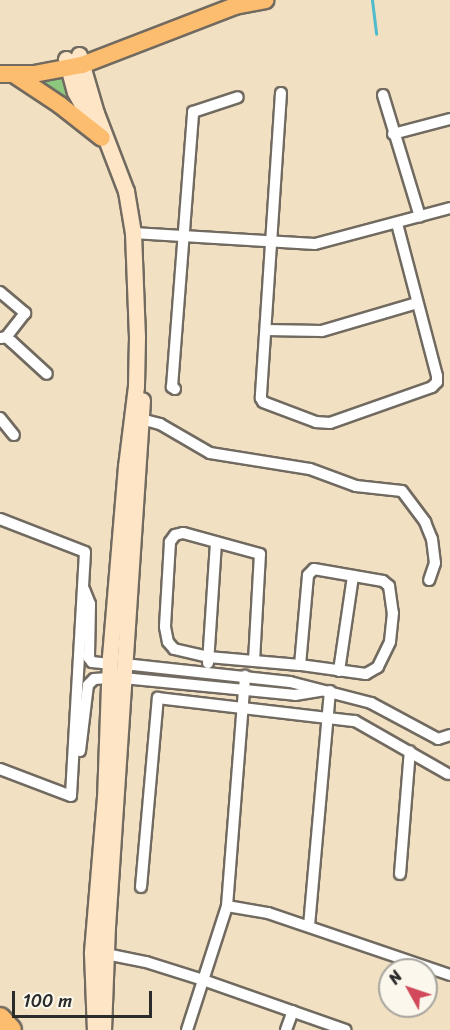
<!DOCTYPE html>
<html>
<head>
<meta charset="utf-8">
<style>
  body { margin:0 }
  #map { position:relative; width:450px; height:1030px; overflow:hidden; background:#f2e0c2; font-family:Sriracha,sans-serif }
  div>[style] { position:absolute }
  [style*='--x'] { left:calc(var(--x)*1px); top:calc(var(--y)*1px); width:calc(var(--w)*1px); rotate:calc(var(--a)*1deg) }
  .green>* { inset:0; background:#8cc97f }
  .stream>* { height:3px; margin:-1.5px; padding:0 1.5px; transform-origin:1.5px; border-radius:1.5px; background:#4fbbcb }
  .roads { filter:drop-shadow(2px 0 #716a60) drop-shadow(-2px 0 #716a60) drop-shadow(0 2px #716a60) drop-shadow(0 -2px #716a60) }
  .minor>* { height:10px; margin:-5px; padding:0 5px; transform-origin:5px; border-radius:5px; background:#fff }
  .secondary>* { height:15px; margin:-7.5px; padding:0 7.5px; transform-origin:7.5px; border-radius:7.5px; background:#fee5c5 }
  .primary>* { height:16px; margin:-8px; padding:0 8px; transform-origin:8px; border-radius:8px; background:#fcbd6f }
  .motorway>* { height:20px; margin:-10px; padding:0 10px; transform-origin:10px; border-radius:10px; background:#fcbd6f }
  span { translate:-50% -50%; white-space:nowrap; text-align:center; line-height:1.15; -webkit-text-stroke:6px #fbf7ec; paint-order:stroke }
  .north { position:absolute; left:378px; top:958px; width:60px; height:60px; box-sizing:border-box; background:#fbf7ec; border:2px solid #a8a59f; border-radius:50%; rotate:310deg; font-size:16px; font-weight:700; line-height:24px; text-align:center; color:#2b2b2b }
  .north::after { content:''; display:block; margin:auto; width:21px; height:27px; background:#d1495b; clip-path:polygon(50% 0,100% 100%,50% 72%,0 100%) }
  .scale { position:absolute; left:12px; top:991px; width:140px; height:27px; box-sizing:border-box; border:3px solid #2b2b2b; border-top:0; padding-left:8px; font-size:18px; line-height:21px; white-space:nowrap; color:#2b2b2b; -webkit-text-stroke:4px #fbf7ec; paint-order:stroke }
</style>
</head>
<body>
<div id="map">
  <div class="green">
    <div style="clip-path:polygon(63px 76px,71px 93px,70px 101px,63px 102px,28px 80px)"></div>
  </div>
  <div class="stream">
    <div style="--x:372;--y:0;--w:34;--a:83"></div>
  </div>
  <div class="roads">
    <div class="minor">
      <div style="--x:281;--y:93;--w:306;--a:93.8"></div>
      <div style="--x:261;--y:398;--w:4;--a:63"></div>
      <div style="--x:263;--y:402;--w:57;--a:20.7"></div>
      <div style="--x:316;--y:422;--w:14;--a:4"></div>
      <div style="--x:330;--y:423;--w:108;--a:-19.4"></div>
      <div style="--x:432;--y:387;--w:7;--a:-45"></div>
      <div style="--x:437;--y:382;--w:6;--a:-90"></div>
      <div style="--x:437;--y:376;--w:158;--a:-104.7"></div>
      <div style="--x:383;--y:95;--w:127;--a:73.1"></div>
      <div style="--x:393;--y:134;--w:59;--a:-14.7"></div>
      <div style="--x:133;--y:233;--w:182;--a:3.5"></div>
      <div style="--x:315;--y:244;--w:140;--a:-14.9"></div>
      <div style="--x:0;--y:292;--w:33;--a:40"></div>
      <div style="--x:25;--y:313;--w:31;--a:128"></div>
      <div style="--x:266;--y:330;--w:56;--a:1"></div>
      <div style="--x:322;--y:331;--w:99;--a:-16.4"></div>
      <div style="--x:1;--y:338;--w:5;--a:-11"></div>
      <div style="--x:6;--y:337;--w:8;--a:40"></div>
      <div style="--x:12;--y:342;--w:47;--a:42.4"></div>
      <div style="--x:175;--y:389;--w:4;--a:-146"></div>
      <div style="--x:172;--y:387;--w:276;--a:-85.6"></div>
      <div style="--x:193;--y:112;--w:47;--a:-18.4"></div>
      <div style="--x:0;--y:418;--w:22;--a:51"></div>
      <div style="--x:141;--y:419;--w:20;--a:15"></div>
      <div style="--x:160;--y:424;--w:58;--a:30.1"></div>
      <div style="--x:210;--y:453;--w:101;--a:9.1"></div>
      <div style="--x:310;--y:469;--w:49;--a:20.3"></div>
      <div style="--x:356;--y:486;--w:46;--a:6.2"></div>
      <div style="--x:402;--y:491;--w:39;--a:53"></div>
      <div style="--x:425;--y:522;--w:18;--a:68"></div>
      <div style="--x:432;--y:539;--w:24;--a:83"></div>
      <div style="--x:435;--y:563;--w:18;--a:109"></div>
      <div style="--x:0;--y:519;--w:91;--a:21.2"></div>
      <div style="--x:85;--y:552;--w:244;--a:93.3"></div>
      <div style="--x:71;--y:796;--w:76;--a:-159.2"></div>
      <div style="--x:84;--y:589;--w:16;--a:68"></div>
      <div style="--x:90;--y:604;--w:54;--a:91.1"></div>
      <div style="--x:89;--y:658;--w:5;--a:53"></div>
      <div style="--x:92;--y:662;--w:18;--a:6"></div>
      <div style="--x:254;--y:661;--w:107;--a:-86.8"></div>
      <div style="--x:260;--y:554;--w:80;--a:-164.7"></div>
      <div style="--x:183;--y:533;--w:8;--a:166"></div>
      <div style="--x:175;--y:535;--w:9;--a:126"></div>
      <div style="--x:170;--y:542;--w:85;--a:93.4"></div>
      <div style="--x:165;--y:627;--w:15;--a:79"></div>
      <div style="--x:168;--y:642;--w:9;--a:49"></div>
      <div style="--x:174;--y:649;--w:35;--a:13"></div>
      <div style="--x:208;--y:657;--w:92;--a:5"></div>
      <div style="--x:300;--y:665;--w:90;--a:-84.9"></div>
      <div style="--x:308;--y:575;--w:8;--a:-45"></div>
      <div style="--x:314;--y:569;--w:70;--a:9.9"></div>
      <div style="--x:383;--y:581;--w:8;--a:40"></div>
      <div style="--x:389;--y:586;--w:27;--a:82"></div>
      <div style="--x:393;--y:613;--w:29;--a:96"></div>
      <div style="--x:390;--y:642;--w:28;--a:116"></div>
      <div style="--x:378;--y:667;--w:14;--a:150"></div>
      <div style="--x:366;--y:674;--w:67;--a:-172.2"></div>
      <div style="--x:208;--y:663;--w:120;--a:-86.2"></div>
      <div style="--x:124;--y:664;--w:167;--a:6.2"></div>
      <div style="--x:290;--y:682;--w:84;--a:14.5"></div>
      <div style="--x:371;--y:703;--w:76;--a:28.2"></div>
      <div style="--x:438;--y:739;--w:13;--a:-18"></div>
      <div style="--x:339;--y:671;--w:96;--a:-81.6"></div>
      <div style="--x:123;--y:678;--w:173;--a:5.6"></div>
      <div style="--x:295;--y:695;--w:26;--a:-9"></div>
      <div style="--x:80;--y:751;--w:66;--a:-83.1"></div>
      <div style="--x:88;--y:685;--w:8;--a:-45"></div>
      <div style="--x:94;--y:679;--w:15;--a:-4"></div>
      <div style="--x:400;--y:874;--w:123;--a:-85.4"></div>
      <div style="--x:141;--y:887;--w:190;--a:-84.9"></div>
      <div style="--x:158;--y:698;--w:198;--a:6.7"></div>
      <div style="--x:355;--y:721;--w:107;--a:29.7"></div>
      <div style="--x:227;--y:906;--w:42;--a:9.7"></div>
      <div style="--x:268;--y:913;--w:192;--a:18.8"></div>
      <div style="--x:309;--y:926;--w:236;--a:-84.9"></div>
      <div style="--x:106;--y:954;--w:41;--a:11.3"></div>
      <div style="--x:146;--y:962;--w:60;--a:17.5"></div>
      <div style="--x:203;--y:980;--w:151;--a:19.3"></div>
      <div style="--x:187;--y:1030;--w:130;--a:-72.1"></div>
      <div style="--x:227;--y:906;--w:231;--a:-85.5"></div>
      <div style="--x:286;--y:1030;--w:20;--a:-70"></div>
    </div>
    <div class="secondary">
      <div style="--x:79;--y:55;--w:60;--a:73.7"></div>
      <div style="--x:96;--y:113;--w:84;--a:69"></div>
      <div style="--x:126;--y:191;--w:43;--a:80.5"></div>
      <div style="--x:133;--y:233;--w:104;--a:87.8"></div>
      <div style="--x:137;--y:337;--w:49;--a:91.2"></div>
      <div style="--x:136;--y:386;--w:81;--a:97.1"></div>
      <div style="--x:126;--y:466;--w:191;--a:94.8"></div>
      <div style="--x:110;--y:656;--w:141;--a:92"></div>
      <div style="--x:105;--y:797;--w:157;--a:94.8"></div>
      <div style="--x:92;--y:953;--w:77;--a:87.8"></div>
      <div style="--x:66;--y:59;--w:34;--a:75"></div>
      <div style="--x:75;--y:92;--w:45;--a:60.6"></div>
      <div style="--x:103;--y:1030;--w:103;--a:-87.8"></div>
      <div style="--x:107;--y:927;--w:528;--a:-86.2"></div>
    </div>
    <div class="primary">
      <div style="--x:0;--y:74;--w:34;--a:0"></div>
      <div style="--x:34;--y:74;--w:49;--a:-10.6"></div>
      <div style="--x:82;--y:65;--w:164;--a:-21.1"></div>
      <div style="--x:235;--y:6;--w:31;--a:-11"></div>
      <div style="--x:15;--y:75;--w:54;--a:33.7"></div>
      <div style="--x:60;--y:105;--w:53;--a:38.2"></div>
    </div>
    <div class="motorway">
      <div style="--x:0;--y:1018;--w:16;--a:47"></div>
    </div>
  </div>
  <div class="north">N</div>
  <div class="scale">100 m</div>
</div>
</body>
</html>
